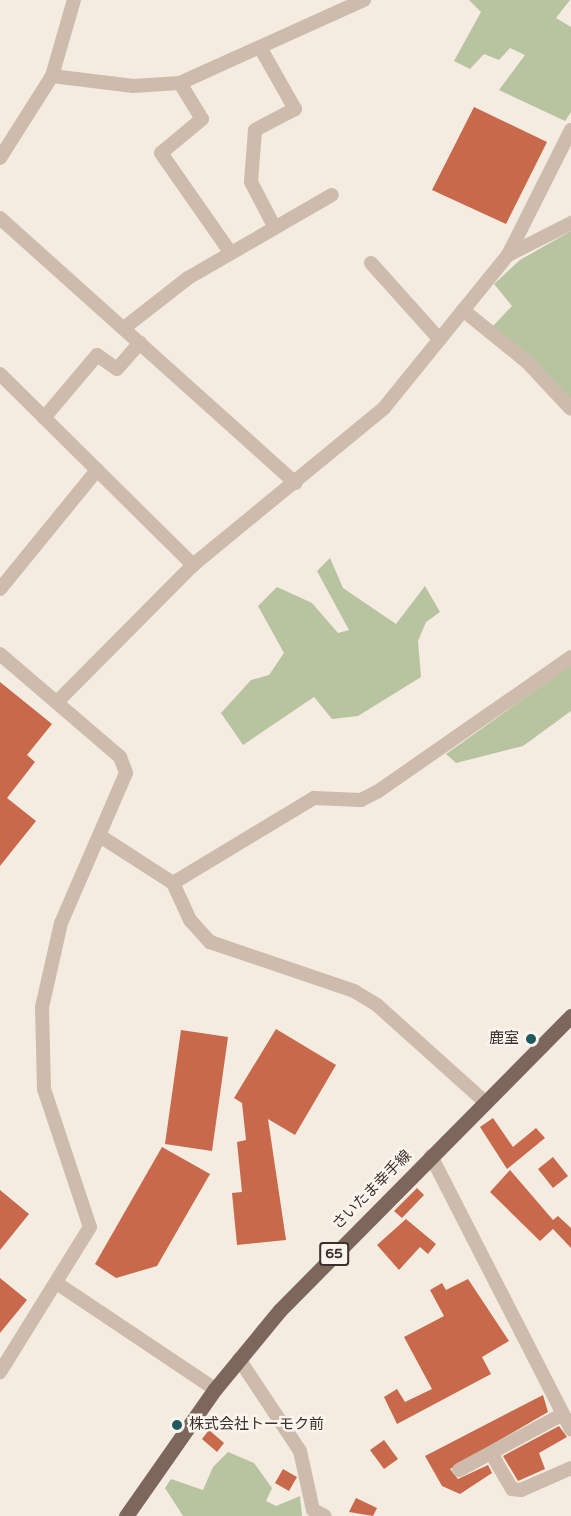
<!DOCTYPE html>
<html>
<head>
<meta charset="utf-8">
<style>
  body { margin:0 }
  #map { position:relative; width:571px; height:1516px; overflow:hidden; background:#f4ebe1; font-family:"Varela Round","Noto Sans JP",sans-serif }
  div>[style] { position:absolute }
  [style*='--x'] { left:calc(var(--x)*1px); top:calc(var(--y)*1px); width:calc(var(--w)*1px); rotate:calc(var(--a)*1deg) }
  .green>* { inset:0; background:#b8c4a0 }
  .building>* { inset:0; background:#c8694b }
  .minor>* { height:14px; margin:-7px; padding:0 7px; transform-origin:7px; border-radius:7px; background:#cdbbac }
  .major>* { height:15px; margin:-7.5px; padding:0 7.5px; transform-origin:7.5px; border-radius:7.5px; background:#7d675c }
  .dots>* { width:16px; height:16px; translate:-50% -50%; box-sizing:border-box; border:3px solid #fbf5ee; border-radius:50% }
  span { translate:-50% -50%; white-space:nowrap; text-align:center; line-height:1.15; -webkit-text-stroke:5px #fbf5ee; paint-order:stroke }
  .shield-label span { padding:2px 4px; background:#fbf5ee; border:2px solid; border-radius:4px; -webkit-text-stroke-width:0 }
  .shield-label { font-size:14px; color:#3b302b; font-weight:700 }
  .poi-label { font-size:15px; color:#3b302b }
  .right { translate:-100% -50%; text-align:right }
  .left { translate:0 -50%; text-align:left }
  .street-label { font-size:15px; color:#3b302b }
</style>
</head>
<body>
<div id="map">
  <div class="green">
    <div style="clip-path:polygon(469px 0,570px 0,556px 18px,571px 27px,571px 112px,565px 121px,499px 90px,525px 55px,510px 48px,499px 60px,484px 54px,470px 69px,454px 61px,481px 12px)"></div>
    <div style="clip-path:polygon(571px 231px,571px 399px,493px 326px,512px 306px,494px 284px,520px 260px)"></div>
    <div style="clip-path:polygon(330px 558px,343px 588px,396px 624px,425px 586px,440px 612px,426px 622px,418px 641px,421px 677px,358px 716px,332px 719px,314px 697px,243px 745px,221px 713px,251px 680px,269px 675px,284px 653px,258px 606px,277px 587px,312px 603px,338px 633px,349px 630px,317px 571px)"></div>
    <div style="clip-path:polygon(571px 665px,571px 711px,523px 746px,456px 763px,446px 754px)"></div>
    <div style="clip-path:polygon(228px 1452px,254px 1463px,272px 1488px,266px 1501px,276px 1506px,300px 1496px,302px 1516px,183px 1516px,165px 1488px,171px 1479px,203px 1490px,213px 1467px)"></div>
  </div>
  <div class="building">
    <div style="clip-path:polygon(474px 107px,547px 142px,506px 224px,432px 190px)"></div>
    <div style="clip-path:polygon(0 682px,52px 724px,27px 755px,35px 762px,7px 798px,36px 821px,0 866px)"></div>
    <div style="clip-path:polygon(276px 1029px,336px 1065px,295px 1135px,268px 1119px,286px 1240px,237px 1245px,232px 1193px,242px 1192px,237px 1142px,246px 1140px,242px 1103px,234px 1098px)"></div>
    <div style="clip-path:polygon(181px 1030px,228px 1037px,212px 1151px,165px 1144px)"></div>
    <div style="clip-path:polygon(493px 1118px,513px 1147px,536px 1128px,545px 1138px,507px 1169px,480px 1127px)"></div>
    <div style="clip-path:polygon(162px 1147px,210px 1174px,157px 1266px,116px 1278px,95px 1264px)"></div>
    <div style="clip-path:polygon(553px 1157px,568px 1176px,553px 1188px,538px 1169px)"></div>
    <div style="clip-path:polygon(510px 1170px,553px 1220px,558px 1216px,571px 1228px,571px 1248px,553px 1229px,540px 1241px,490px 1192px)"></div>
    <div style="clip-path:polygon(417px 1188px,424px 1195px,402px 1218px,394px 1211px)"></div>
    <div style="clip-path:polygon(0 1190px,29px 1214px,0 1250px)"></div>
    <div style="clip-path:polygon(406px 1219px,436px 1244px,428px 1254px,420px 1247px,399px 1270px,377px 1245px)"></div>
    <div style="clip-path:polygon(0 1278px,27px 1300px,0 1333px)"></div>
    <div style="clip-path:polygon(468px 1279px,509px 1341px,482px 1357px,491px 1374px,397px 1424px,384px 1397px,397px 1389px,405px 1402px,432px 1389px,404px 1337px,444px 1316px,430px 1290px,442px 1283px,446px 1290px)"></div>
    <div style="clip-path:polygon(543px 1395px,548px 1412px,450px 1469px,458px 1479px,488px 1465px,492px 1473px,460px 1494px,442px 1486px,425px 1456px)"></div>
    <div style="clip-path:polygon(559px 1426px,567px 1437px,539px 1453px,545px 1469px,518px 1481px,503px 1456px)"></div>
    <div style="clip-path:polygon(209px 1430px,224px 1443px,217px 1452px,202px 1439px)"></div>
    <div style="clip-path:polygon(384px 1440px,398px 1459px,384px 1469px,370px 1450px)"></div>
    <div style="clip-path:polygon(283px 1469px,297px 1477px,289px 1491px,275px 1483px)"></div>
    <div style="clip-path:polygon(356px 1498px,377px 1508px,373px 1516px,349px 1512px)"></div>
  </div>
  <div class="minor">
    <div style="--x:261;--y:49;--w:69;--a:60.5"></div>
    <div style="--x:295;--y:109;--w:45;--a:152.3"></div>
    <div style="--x:255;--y:130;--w:52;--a:94.4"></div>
    <div style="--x:251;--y:182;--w:47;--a:62.4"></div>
    <div style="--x:52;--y:76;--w:82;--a:7"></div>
    <div style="--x:133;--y:86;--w:47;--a:-3.7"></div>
    <div style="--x:180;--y:83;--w:202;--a:-24.3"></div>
    <div style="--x:180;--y:83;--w:42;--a:58.6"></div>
    <div style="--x:202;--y:119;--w:53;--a:140.3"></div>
    <div style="--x:161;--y:153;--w:121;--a:55.1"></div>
    <div style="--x:0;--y:158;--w:97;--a:-57.6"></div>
    <div style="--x:52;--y:76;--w:79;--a:-73.9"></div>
    <div style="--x:0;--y:218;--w:397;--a:41.9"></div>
    <div style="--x:508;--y:255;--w:140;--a:-63.3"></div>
    <div style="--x:371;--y:263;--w:103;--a:48.1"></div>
    <div style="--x:463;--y:310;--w:82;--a:39.1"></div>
    <div style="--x:527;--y:362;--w:64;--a:46.9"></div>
    <div style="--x:124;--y:328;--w:81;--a:-38"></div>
    <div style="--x:188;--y:278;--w:166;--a:-30"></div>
    <div style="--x:0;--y:374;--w:272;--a:44.7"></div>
    <div style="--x:44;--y:418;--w:82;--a:-49.9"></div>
    <div style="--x:97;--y:355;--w:24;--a:35"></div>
    <div style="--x:117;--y:369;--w:35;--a:-49"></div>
    <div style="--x:0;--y:589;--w:154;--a:-50.8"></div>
    <div style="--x:0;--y:654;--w:158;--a:40.6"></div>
    <div style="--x:120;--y:757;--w:17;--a:69"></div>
    <div style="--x:126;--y:773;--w:163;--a:113.4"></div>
    <div style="--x:61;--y:923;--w:86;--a:102.7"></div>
    <div style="--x:42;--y:1007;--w:82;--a:88.6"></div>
    <div style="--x:44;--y:1089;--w:145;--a:71.6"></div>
    <div style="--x:90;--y:1227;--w:171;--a:121.8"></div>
    <div style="--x:58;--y:701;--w:192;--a:-45.2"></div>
    <div style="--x:193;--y:565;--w:247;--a:-39.4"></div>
    <div style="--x:384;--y:408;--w:197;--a:-51"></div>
    <div style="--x:508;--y:255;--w:71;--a:-26.9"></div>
    <div style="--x:100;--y:836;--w:87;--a:32.8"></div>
    <div style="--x:173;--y:883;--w:41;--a:65.3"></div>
    <div style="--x:190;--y:920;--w:30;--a:48"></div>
    <div style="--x:210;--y:942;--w:152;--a:18.8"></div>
    <div style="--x:354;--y:991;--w:27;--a:31"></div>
    <div style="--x:377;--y:1005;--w:145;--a:41.9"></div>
    <div style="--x:173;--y:883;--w:165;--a:-31.1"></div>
    <div style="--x:314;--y:798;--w:47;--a:2.4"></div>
    <div style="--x:361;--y:800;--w:18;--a:-27"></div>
    <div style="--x:377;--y:792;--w:236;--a:-34.8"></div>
    <div style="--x:431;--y:1156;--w:307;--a:62.9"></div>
    <div style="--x:58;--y:1284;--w:189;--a:33.8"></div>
    <div style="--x:239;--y:1359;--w:110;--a:56.5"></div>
    <div style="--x:300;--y:1451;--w:60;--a:77.6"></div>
    <div style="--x:313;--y:1510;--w:13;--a:27"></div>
    <div style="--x:491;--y:1453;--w:42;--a:59.7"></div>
    <div style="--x:512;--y:1489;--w:9;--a:6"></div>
    <div style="--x:521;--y:1490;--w:55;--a:-23.7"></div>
    <div style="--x:459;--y:1470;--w:118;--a:-28.3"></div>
  </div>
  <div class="major">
    <div style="--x:126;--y:1516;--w:155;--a:-55"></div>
    <div style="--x:215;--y:1389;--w:102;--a:-50.6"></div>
    <div style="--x:280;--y:1310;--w:414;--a:-45.3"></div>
  </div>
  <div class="dots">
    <div style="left:531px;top:1039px;background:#1f5a5e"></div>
    <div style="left:177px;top:1425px;background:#1f5a5e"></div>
  </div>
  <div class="shield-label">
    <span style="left:334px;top:1254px">65</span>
  </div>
  <div class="poi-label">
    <span class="right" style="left:519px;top:1039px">鹿室</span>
    <span class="left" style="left:189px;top:1425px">株式会社トーモク前</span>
  </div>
  <div class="street-label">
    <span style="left:372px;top:1190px;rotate:-45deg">さいたま幸手線</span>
  </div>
</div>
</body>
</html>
